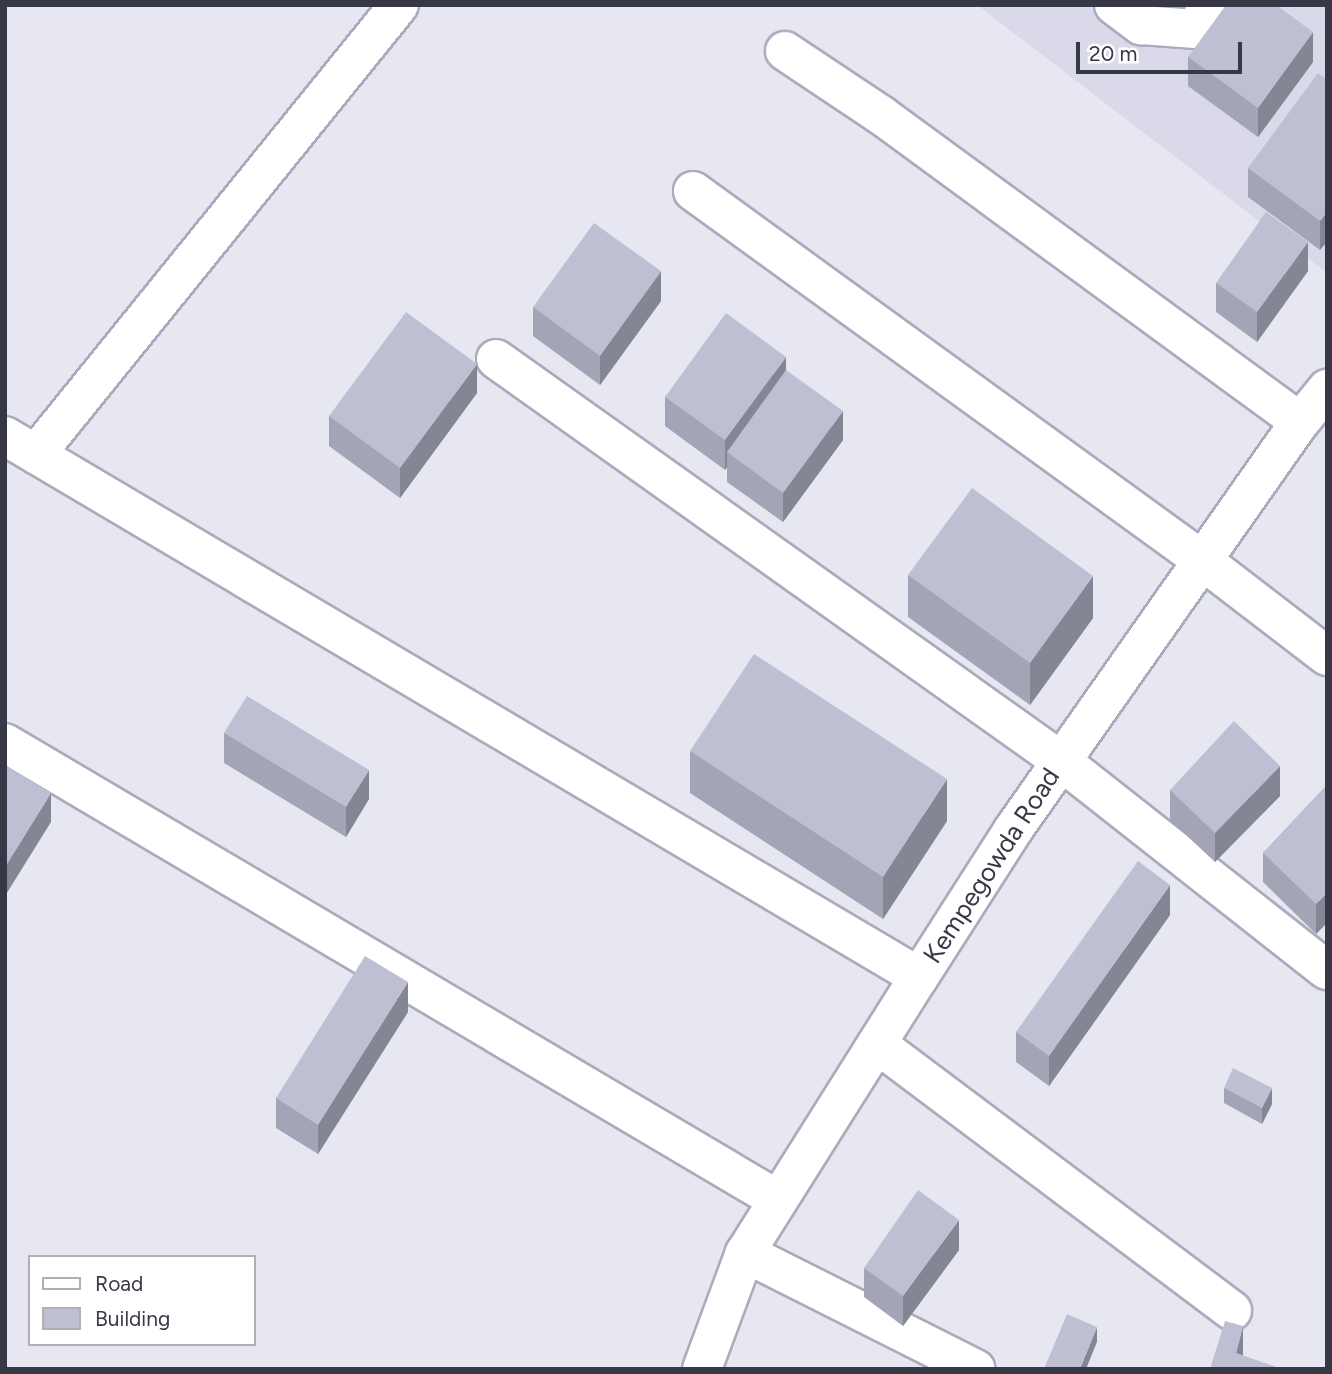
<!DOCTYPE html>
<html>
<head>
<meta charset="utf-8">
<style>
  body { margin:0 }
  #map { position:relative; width:1332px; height:1374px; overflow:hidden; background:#e7e7f2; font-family:Figtree,sans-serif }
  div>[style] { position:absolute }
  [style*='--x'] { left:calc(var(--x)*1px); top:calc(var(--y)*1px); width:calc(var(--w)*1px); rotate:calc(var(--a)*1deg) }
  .residential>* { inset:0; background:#d9d9ea }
  .roads { filter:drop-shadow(2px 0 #aaabbd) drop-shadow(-2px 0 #aaabbd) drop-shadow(0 2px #aaabbd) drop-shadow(0 -2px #aaabbd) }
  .minor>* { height:38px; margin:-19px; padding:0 19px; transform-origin:19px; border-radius:19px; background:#fff }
  .wall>* { inset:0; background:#a3a4b5 }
  .shaded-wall>* { inset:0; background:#848694 }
  .building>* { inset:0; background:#bdbfd3 }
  span { translate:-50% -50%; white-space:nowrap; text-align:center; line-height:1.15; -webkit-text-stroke:6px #fff; paint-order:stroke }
  .street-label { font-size:26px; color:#363845 }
  .frame { position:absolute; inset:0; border:7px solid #363845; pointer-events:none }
  .legend { position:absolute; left:28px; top:1255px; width:228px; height:91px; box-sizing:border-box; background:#fff; border:2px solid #afafb5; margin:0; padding:9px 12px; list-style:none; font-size:21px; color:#363845 }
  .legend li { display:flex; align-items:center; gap:14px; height:35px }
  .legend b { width:35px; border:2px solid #afafb5 }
  .scale { position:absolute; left:1076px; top:42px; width:166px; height:32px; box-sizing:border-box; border:4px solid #363845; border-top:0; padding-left:9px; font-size:21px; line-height:24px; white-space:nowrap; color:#363845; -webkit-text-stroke:5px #fff; paint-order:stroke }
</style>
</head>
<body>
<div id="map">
  <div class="residential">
    <div style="clip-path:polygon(977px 5px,1327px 5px,1327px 273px)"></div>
  </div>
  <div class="roads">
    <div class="minor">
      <div style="--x:1114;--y:5;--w:34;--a:37"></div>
      <div style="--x:1141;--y:25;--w:55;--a:4.2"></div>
      <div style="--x:1196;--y:29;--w:27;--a:-62"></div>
      <div style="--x:785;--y:51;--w:115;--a:33.7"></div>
      <div style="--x:881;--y:115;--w:519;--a:36.23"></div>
      <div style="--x:693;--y:191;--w:630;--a:35.96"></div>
      <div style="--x:1203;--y:561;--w:156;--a:37.5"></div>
      <div style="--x:496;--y:359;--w:693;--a:35.43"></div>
      <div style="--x:1061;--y:761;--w:338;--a:38.2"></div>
      <div style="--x:5;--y:436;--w:1062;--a:30.62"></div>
      <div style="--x:36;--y:454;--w:577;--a:-51.05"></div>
      <div style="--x:5;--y:743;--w:898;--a:30.59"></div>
      <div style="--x:877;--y:1044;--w:444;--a:36.9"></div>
      <div style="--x:745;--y:1253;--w:258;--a:26.7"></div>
      <div style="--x:702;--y:1369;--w:124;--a:-69.7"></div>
      <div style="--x:745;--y:1253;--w:326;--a:-57.8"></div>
      <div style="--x:919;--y:977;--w:174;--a:-57.4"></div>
      <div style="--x:1013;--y:830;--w:499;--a:-54.9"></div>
      <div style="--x:1300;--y:422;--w:43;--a:-50.7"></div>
    </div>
  </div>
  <div class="wall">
    <div style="clip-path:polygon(1188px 57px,1313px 62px,1258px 137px,1188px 86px)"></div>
    <div style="clip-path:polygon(1327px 80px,1320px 250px,1248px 197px,1248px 168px)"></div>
    <div style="clip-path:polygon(1308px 271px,1257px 342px,1216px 312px,1216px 283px)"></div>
    <div style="clip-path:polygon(661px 301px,600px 385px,533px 336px,533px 307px)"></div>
    <div style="clip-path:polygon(786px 371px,843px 440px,783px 522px,727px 482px,727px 467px,725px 470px,665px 426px,665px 397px)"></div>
    <div style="clip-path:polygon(477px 393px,400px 498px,329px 446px,329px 416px)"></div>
    <div style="clip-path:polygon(908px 575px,1093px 618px,1030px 705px,908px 617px)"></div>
    <div style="clip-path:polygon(224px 733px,369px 799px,346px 837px,224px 763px)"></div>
    <div style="clip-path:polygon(690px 751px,947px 821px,883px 919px,690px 793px)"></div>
    <div style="clip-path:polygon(1327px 785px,1316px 934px,1263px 882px,1263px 853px)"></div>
    <div style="clip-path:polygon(1170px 790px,1280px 796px,1215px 862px,1170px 820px)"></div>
    <div style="clip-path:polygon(1170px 915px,1049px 1086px,1016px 1062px,1016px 1032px)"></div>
    <div style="clip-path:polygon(408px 1012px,318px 1154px,276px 1128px,276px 1098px)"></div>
    <div style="clip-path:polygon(1224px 1088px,1272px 1104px,1262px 1124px,1224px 1103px)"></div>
    <div style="clip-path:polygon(959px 1250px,903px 1326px,864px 1297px,864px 1268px)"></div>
  </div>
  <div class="shaded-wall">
    <div style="clip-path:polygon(1313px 32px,1313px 62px,1258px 137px,1258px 108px)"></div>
    <div style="clip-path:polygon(1327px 212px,1327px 242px,1320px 250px,1320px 221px)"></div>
    <div style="clip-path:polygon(1308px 242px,1308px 271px,1257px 342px,1257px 312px)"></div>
    <div style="clip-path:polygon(661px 271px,661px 301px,600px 385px,600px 356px)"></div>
    <div style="clip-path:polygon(786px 357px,786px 386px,727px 452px,727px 467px,725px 470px,725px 440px)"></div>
    <div style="clip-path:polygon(477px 364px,477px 393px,400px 498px,400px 468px)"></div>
    <div style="clip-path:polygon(843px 411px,843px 440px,783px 522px,783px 493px)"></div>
    <div style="clip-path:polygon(1093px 576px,1093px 618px,1030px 705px,1030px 663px)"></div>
    <div style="clip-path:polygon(1280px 766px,1280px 796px,1215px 862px,1215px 833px)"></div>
    <div style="clip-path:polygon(369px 770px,369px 799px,346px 837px,346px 807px)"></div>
    <div style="clip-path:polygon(947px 779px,947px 821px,883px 919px,883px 877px)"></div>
    <div style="clip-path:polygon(51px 793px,51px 822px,5px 896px,5px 867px)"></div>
    <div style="clip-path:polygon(1170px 885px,1170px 915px,1049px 1086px,1049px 1056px)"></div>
    <div style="clip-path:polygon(1327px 893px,1327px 923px,1316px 934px,1316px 904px)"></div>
    <div style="clip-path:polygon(408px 982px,408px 1012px,318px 1154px,318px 1125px)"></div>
    <div style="clip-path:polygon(1272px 1088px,1272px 1104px,1262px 1124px,1262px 1108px)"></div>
    <div style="clip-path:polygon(959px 1220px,959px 1250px,903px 1326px,903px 1296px)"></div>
    <div style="clip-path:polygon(1243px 1326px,1243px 1356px,1236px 1353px)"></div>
    <div style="clip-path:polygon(1097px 1327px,1097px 1342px,1086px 1369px,1080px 1369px)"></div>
  </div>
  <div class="building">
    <div style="clip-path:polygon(1226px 5px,1276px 5px,1313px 32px,1258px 108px,1188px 57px)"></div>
    <div style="clip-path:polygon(1318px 73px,1327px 80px,1327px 212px,1320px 221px,1248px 168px)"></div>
    <div style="clip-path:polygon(1266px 212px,1308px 242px,1257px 312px,1216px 283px)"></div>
    <div style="clip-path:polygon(594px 223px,661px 271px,600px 356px,533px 307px)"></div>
    <div style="clip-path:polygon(406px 312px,477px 364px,400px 468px,329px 416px)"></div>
    <div style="clip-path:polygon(726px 313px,786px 357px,725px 440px,665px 397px)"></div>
    <div style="clip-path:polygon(786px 370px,843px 411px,783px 493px,727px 452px)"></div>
    <div style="clip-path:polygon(972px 488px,1093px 576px,1030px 663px,908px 575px)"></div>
    <div style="clip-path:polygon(754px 654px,947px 779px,883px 877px,690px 751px)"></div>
    <div style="clip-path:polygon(247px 696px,369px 770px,346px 807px,224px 733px)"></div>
    <div style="clip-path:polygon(1234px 721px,1280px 766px,1215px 833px,1170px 790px)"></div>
    <div style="clip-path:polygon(5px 765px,51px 793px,5px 867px)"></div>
    <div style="clip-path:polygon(1327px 785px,1327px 893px,1316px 904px,1263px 853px)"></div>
    <div style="clip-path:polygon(1138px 861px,1170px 885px,1049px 1056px,1016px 1032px)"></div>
    <div style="clip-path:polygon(365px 956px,408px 982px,318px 1125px,276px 1098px)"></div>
    <div style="clip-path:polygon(1233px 1068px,1272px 1088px,1262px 1108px,1224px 1088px)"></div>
    <div style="clip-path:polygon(918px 1190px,959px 1220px,903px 1296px,864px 1268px)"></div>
    <div style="clip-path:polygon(1067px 1314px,1097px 1327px,1080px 1369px,1044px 1369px)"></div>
    <div style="clip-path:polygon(1225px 1321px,1243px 1326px,1236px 1353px,1282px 1369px,1210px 1369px)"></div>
  </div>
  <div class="street-label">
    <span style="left:992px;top:866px;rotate:-57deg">Kempegowda Road</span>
  </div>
  <div class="frame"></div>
  <ul class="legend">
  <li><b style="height:9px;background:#fff"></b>Road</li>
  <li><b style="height:19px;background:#bdbfd3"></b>Building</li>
  </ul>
  <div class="scale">20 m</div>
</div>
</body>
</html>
